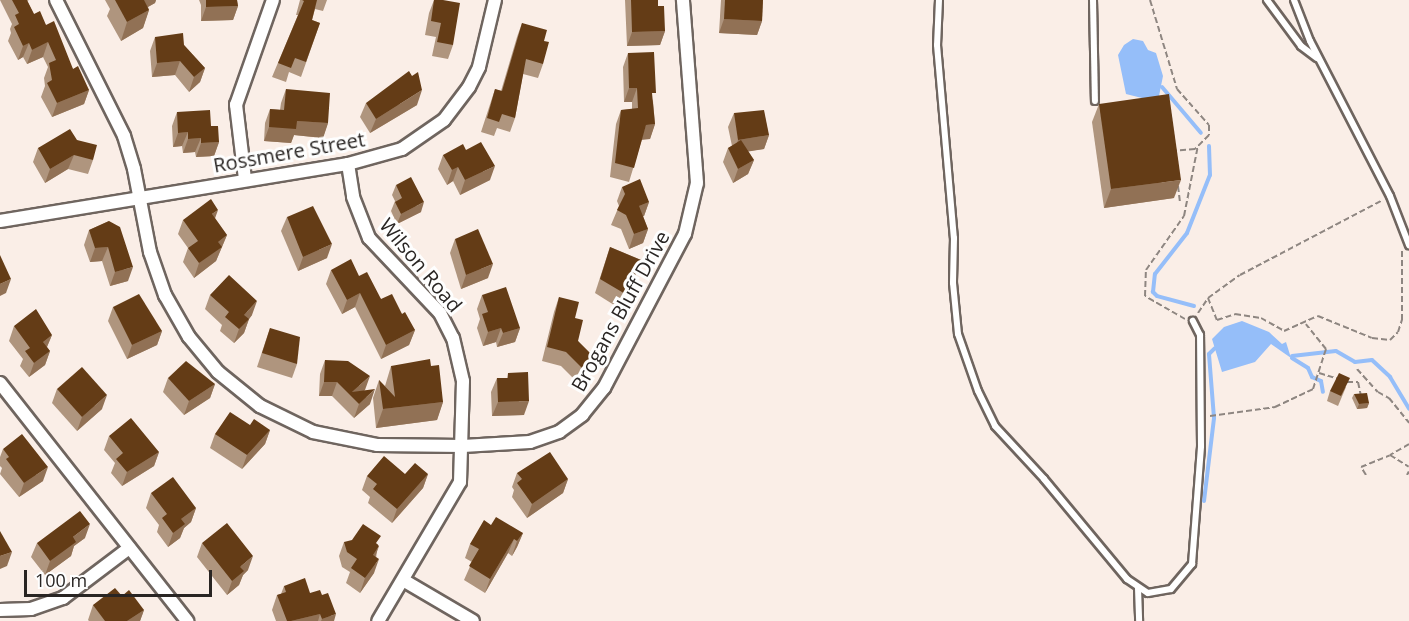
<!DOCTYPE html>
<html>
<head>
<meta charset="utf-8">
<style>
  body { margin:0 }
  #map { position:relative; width:1409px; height:621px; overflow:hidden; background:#faeee7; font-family:"Open Sans",sans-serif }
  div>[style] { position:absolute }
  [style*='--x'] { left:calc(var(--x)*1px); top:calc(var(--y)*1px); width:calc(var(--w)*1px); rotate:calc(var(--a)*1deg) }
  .water>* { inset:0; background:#95bef9 }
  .stream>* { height:4px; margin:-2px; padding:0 2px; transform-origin:2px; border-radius:2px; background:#95bef9 }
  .path>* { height:2px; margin-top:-1px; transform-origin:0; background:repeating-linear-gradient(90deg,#8e8681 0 6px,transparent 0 9px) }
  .roads { filter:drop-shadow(2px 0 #6f655f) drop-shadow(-2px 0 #6f655f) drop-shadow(0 2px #6f655f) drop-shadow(0 -2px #6f655f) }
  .lane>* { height:6px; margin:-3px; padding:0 3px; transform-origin:3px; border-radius:3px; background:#fff }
  .street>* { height:12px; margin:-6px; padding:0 6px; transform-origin:6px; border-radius:6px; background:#fff }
  .wall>* { inset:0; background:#af957e }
  .shaded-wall>* { inset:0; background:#917155 }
  .building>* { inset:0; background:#643c16 }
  span { translate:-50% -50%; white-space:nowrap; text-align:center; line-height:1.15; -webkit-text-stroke:6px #fefefe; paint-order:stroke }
  .street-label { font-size:20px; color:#292523 }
  .scale { position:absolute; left:24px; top:570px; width:188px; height:27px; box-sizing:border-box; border:3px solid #292523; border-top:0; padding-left:8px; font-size:18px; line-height:21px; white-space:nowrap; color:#292523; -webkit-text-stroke:4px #fefefe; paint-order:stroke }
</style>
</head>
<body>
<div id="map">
  <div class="water">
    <div style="clip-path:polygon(1133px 39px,1143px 41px,1148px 50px,1156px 53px,1163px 76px,1159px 96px,1146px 99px,1126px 94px,1118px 55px,1124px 45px)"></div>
    <div style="clip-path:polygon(1242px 321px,1269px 332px,1282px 344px,1286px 342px,1291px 358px,1271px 344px,1255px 362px,1222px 372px,1212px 339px,1224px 327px)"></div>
  </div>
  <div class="stream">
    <div style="--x:1162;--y:87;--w:60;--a:49.7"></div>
    <div style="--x:1194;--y:306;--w:38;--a:-165"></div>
    <div style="--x:1157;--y:296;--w:6;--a:-135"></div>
    <div style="--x:1153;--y:292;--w:18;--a:-84"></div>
    <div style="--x:1155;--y:274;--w:52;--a:-52"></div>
    <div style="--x:1187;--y:233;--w:62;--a:-68.4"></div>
    <div style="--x:1210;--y:175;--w:29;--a:-92"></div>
    <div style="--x:1292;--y:356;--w:44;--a:-6.5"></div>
    <div style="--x:1336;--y:351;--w:22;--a:30"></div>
    <div style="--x:1355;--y:362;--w:17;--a:-7"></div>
    <div style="--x:1372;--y:360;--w:25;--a:43"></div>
    <div style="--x:1390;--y:377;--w:37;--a:59"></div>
    <div style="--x:1292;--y:358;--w:19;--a:32"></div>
    <div style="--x:1308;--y:368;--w:10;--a:66"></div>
    <div style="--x:1312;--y:377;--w:10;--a:24"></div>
    <div style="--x:1321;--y:381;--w:11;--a:80"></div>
    <div style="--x:1204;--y:501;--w:84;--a:-83.1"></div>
    <div style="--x:1214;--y:418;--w:64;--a:-94.5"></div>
    <div style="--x:1209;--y:354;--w:8;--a:-45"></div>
  </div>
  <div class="path">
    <div style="--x:1150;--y:0;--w:93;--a:73.1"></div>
    <div style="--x:1177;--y:89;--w:48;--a:48.4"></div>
    <div style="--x:1209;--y:125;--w:10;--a:90"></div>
    <div style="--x:1209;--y:135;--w:20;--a:135"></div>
    <div style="--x:1195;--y:149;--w:21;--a:175"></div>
    <div style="--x:1178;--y:186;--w:17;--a:83"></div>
    <div style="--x:1208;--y:298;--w:24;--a:68"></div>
    <div style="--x:1217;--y:320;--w:19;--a:-18"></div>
    <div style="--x:1235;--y:314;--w:26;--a:9"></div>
    <div style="--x:1261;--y:318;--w:26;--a:29"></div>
    <div style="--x:1284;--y:331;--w:37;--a:-24"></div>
    <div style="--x:1318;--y:316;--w:58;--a:22.2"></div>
    <div style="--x:1372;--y:338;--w:18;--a:6"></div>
    <div style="--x:1390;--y:340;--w:11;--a:-45"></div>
    <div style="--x:1398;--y:332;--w:13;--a:-72"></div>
    <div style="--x:1402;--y:320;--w:70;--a:-90"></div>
    <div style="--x:1198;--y:313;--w:18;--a:-56"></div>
    <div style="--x:1208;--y:298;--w:39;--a:-36"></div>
    <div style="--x:1240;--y:275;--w:161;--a:-27.7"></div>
    <div style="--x:1185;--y:319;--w:46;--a:-150.1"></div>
    <div style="--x:1145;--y:296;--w:26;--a:-88"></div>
    <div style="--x:1146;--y:270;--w:66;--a:-54.9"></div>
    <div style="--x:1184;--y:216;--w:72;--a:-78.8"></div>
    <div style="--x:1357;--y:369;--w:31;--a:48"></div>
    <div style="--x:1378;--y:392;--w:13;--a:29"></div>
    <div style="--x:1389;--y:398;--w:32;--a:51"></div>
    <div style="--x:1319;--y:373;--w:21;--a:17"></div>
    <div style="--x:1347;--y:382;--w:11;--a:0"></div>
    <div style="--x:1358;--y:382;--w:14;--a:78"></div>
    <div style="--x:1210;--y:416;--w:66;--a:-7.9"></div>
    <div style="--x:1275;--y:407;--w:42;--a:-25.3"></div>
    <div style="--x:1313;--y:389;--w:42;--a:-72"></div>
    <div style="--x:1326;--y:349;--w:32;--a:-129"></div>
    <div style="--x:1409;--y:444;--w:22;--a:150"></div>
    <div style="--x:1390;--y:455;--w:22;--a:32"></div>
    <div style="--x:1366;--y:475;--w:9;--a:-122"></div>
    <div style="--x:1361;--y:467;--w:31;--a:-22"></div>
    <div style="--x:1407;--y:475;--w:4;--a:-63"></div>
  </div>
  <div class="roads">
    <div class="lane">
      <div style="--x:939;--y:0;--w:45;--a:92.5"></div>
      <div style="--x:937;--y:45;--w:194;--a:85"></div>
      <div style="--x:954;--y:238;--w:45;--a:91.3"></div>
      <div style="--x:953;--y:283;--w:51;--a:84.4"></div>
      <div style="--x:958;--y:334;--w:60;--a:70.7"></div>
      <div style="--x:978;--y:391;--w:39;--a:64"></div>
      <div style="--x:995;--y:426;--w:72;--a:47.2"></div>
      <div style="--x:1044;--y:479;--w:130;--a:50.3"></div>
      <div style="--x:1127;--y:579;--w:25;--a:34"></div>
      <div style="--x:1148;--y:593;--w:23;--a:-10"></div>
      <div style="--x:1171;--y:589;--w:33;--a:-50"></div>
      <div style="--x:1192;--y:564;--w:118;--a:-85.6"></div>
      <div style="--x:1201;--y:446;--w:111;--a:-90.5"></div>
      <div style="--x:1200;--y:335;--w:16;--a:-117"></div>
      <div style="--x:1093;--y:0;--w:101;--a:88.9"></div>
      <div style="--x:1267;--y:0;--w:57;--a:53.5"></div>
      <div style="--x:1301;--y:46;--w:20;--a:37"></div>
      <div style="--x:1294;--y:0;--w:44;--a:68.7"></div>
      <div style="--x:1310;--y:41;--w:174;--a:62.7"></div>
      <div style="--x:1390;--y:196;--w:53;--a:68.8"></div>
      <div style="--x:1138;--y:588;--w:33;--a:88"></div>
    </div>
    <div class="street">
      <div style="--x:56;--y:0;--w:152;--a:63.4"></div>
      <div style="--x:124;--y:136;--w:34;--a:73"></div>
      <div style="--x:134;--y:169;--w:85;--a:79.1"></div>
      <div style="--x:150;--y:252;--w:46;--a:70.8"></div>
      <div style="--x:165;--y:295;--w:48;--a:60.3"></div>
      <div style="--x:189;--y:337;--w:45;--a:50.4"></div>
      <div style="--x:218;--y:372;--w:54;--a:39"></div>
      <div style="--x:260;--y:406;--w:59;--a:26.1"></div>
      <div style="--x:313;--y:432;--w:65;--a:11.5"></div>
      <div style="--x:377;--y:445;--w:86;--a:0.7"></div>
      <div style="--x:463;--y:446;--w:67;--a:-3.4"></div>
      <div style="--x:530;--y:442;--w:31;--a:-19"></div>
      <div style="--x:559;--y:432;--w:29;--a:-36"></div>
      <div style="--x:582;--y:415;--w:35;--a:-51"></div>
      <div style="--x:604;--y:388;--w:174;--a:-62.3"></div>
      <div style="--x:685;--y:234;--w:52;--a:-76.8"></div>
      <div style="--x:697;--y:183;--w:184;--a:-94.4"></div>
      <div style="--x:348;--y:164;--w:33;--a:81"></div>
      <div style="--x:353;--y:197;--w:44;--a:68.7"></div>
      <div style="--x:369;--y:238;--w:103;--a:46.6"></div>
      <div style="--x:440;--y:313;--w:28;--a:63"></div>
      <div style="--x:453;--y:338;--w:44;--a:76.9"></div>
      <div style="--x:463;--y:381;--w:101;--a:91.7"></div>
      <div style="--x:460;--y:482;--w:161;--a:120.5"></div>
      <div style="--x:245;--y:179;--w:75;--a:-96.9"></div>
      <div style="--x:236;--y:105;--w:111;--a:-70.6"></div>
      <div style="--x:0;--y:221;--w:353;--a:-9.3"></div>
      <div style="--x:348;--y:164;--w:56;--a:-15.5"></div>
      <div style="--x:402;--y:149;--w:51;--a:-34.6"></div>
      <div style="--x:444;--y:120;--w:41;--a:-52.9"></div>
      <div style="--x:469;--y:87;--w:22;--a:-63"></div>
      <div style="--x:479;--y:67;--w:69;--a:-76.6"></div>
      <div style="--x:0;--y:383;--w:303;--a:51.8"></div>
      <div style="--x:403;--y:580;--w:81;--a:30.4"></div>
      <div style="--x:0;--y:610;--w:31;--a:-2"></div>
      <div style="--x:31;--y:609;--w:34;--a:-19"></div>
      <div style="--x:63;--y:598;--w:83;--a:-37.1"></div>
    </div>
  </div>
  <div class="wall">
    <div style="clip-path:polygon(0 0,29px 0,27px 1px,34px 14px,46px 25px,73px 69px,89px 90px,84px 104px,52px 117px,41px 97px,45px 86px,44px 78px,48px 67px,43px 57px,27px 64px,23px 57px,18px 60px,8px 41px,11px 33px,10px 29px,12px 24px)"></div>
    <div style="clip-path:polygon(105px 0,156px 0,155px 3px,148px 7px,149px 10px,143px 28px,121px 41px,107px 16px,110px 9px)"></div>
    <div style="clip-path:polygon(199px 0,237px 0,238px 6px,233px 20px,201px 21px,201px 5px)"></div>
    <div style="clip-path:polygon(300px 0,327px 0,323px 11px,315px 9px,312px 20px,320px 23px,301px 77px,289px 72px,286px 82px,272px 77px,298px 15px,296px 15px)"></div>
    <div style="clip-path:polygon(434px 0,453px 45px,448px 59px,432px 56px,436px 37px,425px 35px,429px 13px)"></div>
    <div style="clip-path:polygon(625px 0,658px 0,658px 6px,665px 31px,660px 45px,627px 46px)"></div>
    <div style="clip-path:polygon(721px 0,763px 0,762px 21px,757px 35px,719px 33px)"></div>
    <div style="clip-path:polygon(522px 23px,544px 41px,543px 64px,538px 78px,523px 74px,515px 118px,510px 132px,497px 128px,494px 136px,481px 132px,495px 89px,501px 91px,517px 37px)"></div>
    <div style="clip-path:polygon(155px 37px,184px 45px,205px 68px,200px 82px,189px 92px,175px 75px,152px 77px,150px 51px)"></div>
    <div style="clip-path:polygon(628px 53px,653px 101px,655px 124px,650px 139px,642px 139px,629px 182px,610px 177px,616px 124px,621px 110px,632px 109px,632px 102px,624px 102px,623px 67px)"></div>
    <div style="clip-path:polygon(286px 89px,328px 123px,323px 138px,294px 135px,291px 143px,264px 141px,265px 123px,270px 109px,280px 110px,281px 103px)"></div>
    <div style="clip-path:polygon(366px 103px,417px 105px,370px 133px,360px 117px)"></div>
    <div style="clip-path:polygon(1099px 104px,1174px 198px,1104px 208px,1092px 122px)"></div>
    <div style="clip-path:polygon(177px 112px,211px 126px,219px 142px,214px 156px,196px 157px,195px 152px,183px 153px,182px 146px,173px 147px,172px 126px)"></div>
    <div style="clip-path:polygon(734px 113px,769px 135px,764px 149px,748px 151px,754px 160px,748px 174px,733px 183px,723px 162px,728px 148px,732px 146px,728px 127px)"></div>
    <div style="clip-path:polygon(77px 140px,93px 160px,88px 174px,68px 169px,45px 183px,33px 162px,38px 148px)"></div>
    <div style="clip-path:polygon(466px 150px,490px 180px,460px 195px,453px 181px,447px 185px,438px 169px,443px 155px)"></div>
    <div style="clip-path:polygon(396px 185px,421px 212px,397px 224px,391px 211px,395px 201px,392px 195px)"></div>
    <div style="clip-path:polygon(622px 187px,649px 202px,644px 216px,643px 216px,648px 229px,643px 243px,629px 249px,621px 229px,611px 225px,619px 206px,617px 201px)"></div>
    <div style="clip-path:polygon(287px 217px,327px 258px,298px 271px,281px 231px)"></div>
    <div style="clip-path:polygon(215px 218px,227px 235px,216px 261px,194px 278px,183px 262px,188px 248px,178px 234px,183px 220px)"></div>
    <div style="clip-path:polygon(109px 221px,128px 281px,110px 286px,102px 261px,90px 262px,84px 245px,89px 230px)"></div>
    <div style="clip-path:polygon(455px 239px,488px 278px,461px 289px,450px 253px)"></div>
    <div style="clip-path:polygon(610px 247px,641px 260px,622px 310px,595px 293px)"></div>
    <div style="clip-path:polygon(331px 270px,359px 276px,381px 299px,402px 314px,415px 330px,409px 345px,381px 359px,355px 307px,342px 314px,326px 284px)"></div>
    <div style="clip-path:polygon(210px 295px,252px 315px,249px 319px,244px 333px,234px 343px,220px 331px,222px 325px,205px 309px)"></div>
    <div style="clip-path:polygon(482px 295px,520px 328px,515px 342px,497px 347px,496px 342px,483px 346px,477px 328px,480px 319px,477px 309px)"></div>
    <div style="clip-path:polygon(559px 297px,575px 318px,578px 341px,593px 356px,588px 370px,577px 382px,561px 366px,542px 361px,554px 312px)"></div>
    <div style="clip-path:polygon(113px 307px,162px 331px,157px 345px,127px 359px,108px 321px)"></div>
    <div style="clip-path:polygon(14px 326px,52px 335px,47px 347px,50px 351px,45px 365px,29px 377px,20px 366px,23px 359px,9px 341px)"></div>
    <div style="clip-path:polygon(270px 328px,297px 364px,292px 378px,257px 367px)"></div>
    <div style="clip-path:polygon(325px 360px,365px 390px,363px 391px,370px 404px,354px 418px,332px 396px,319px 396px,320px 374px)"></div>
    <div style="clip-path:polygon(391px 366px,431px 366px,443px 402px,437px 420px,376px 428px,373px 398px,379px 380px,385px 386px)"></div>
    <div style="clip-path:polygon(508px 373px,524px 415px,492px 416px,491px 392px,497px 378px,507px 378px)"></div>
    <div style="clip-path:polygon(168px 378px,215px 384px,210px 398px,184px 415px,163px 392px)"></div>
    <div style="clip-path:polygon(1346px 387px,1338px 406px,1327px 401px,1330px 391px)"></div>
    <div style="clip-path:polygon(57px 389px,102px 409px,77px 431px,52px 403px)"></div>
    <div style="clip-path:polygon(1354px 394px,1369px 403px,1367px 408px,1357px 409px,1352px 398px)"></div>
    <div style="clip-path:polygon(250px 425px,270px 430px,265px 444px,242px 469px,210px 448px,215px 434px)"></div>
    <div style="clip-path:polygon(109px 436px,159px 452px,154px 466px,122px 486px,111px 473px,115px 463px,104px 450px)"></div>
    <div style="clip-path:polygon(3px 449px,43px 481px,19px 497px,0 474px,2px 468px,0 466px,0 457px)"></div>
    <div style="clip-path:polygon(517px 473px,568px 479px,563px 493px,527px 518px,512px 497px,514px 490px,512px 487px)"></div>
    <div style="clip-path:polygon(428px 474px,423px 488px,392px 523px,368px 503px,370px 497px,362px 490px,367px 476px)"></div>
    <div style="clip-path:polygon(151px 493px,196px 508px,191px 522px,184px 528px,180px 538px,168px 547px,157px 532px,159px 525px,146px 508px)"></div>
    <div style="clip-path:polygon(491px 525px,523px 533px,517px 547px,512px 556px,508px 553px,485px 593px,464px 580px,472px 562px,465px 558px,470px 544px)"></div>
    <div style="clip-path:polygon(85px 538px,74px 546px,71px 556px,45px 575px,31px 557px,37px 543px)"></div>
    <div style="clip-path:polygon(344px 542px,378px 544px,374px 573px,360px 593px,346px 583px,350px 572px,342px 567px,339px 556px)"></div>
    <div style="clip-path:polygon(202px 543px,248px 570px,243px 575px,239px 585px,227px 595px,197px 557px)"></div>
    <div style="clip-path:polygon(284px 586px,310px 593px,334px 621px,276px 621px,272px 610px,277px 595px,281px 594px)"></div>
    <div style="clip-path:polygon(122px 596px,144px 610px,140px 621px,89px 621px,88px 620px,93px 605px)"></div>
  </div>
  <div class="shaded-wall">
    <div style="clip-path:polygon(140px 0,156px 0,155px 3px,135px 14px)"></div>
    <div style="clip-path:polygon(238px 6px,233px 20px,201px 21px,206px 7px)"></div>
    <div style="clip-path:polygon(149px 10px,143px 28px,121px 41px,127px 22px)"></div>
    <div style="clip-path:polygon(724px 19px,762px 21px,757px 35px,719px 33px)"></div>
    <div style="clip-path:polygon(665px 31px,660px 45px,627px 46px,632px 32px)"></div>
    <div style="clip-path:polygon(48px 42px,43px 57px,27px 64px,32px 50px)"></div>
    <div style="clip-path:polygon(29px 43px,23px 57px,18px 60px,23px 46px)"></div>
    <div style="clip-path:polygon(180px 61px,175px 75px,152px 77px,157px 63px)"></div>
    <div style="clip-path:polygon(205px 68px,200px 82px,189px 92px,194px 77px)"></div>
    <div style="clip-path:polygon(629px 88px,637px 88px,632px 102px,624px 102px)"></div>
    <div style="clip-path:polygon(89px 90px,84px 104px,52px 117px,57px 103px)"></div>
    <div style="clip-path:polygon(422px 90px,417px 105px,370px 133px,376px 119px)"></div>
    <div style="clip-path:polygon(297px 121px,328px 123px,323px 138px,294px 135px,291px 143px,264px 141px,269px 127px)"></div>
    <div style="clip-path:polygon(655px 124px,650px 139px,641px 140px,646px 125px)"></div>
    <div style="clip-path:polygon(188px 132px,182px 146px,173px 147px,178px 133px)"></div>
    <div style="clip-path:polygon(769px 135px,764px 149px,733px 154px,738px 140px)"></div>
    <div style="clip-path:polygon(201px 138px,195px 152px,183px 153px,188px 139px)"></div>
    <div style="clip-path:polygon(219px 142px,214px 156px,196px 157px,201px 143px)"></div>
    <div style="clip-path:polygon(74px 155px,68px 169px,45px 183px,50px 169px)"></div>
    <div style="clip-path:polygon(754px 160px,748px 174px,733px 183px,738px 169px)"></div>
    <div style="clip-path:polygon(495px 166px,490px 180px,460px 195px,465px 180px)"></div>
    <div style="clip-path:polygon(458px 167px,453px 181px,447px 185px,452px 170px)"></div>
    <div style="clip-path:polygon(1181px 180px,1174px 198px,1104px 208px,1111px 189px)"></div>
    <div style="clip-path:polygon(424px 202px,421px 212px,397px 224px,401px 214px)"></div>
    <div style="clip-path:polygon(649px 202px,644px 216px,634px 220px,639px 206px)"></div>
    <div style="clip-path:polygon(218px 210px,213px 224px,212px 214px)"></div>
    <div style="clip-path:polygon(648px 229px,643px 243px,629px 249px,634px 234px)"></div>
    <div style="clip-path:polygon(227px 235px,216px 261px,194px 278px,199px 263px,218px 242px)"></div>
    <div style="clip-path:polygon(332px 244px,327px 258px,298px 271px,303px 257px)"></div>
    <div style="clip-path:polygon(108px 247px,102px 261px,90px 262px,95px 248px)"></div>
    <div style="clip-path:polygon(493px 264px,488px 278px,461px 289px,466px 275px)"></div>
    <div style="clip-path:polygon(133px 267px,128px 281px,110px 286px,115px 272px)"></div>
    <div style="clip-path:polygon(11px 279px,6px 293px,0 296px,0 284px)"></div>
    <div style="clip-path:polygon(360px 293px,355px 307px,342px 314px,347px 300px)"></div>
    <div style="clip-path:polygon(257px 301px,252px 315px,249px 319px,244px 333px,234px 343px,244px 315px)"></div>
    <div style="clip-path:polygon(501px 328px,496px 342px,483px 346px,488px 332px)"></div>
    <div style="clip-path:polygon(520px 328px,515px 342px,497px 347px,503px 333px)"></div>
    <div style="clip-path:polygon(415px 330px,409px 345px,381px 359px,386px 345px)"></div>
    <div style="clip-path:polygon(162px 331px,157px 345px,127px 359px,132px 345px)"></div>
    <div style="clip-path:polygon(52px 335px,46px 349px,43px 342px)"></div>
    <div style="clip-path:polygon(50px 351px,45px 365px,29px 377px,34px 363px)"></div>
    <div style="clip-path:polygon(593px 356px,588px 370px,577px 382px,582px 368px)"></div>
    <div style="clip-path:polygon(370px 376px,365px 390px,355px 399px,352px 392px)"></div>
    <div style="clip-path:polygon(324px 382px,337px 382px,332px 396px,319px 396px)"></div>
    <div style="clip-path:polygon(215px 384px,210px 398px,184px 415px,189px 401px)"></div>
    <div style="clip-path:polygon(375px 389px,370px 404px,354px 418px,359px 404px)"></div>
    <div style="clip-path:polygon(107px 395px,102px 409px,77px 431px,82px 417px)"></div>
    <div style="clip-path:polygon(529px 401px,524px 415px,492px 416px,498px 402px)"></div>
    <div style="clip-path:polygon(443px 402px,437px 420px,376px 428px,383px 409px)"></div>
    <div style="clip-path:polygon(1369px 403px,1367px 408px,1357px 409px,1359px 404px)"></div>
    <div style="clip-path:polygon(270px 430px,265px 444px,242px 469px,247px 455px)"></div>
    <div style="clip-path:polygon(159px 452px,154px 466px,122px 486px,127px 472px)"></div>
    <div style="clip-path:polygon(48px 467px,43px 481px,19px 497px,24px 483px)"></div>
    <div style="clip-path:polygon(428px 474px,423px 488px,392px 523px,397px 509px)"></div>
    <div style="clip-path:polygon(568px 479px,563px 493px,527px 518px,532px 504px)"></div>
    <div style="clip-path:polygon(196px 508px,191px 522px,184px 528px,180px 538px,168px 547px,173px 533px,181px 519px)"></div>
    <div style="clip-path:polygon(90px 524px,85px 538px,74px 546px,71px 556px,45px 575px,50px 561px,73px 537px)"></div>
    <div style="clip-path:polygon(523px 533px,517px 547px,512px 556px,517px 541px)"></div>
    <div style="clip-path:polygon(514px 539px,508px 553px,485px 593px,490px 579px)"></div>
    <div style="clip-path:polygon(379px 546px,374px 560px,373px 555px)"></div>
    <div style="clip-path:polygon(12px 552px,7px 566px,0 569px,0 556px)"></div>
    <div style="clip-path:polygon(253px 556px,248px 570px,243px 575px,239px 585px,227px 595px,232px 581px,240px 567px)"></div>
    <div style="clip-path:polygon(379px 559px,374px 573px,360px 593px,365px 578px)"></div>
    <div style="clip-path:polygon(144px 610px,140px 621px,127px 621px)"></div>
    <div style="clip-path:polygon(320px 614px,318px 621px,291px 621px)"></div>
    <div style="clip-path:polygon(336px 614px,334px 621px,321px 621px,322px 619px)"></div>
  </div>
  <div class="building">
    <div style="clip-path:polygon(12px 0,27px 0,34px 14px,40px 11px,46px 25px,54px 21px,73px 69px,78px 66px,89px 90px,57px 103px,47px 83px,52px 80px,49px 63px,56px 60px,48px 42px,32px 50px,29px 43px,23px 46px,14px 27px,19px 24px,15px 15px,19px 13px)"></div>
    <div style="clip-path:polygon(115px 0,144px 0,149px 10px,127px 22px)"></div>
    <div style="clip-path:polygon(206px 0,237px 0,238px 6px,206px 7px)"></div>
    <div style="clip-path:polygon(302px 0,317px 0,312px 20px,320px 23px,306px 62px,295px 58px,291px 68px,278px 63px,304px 1px)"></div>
    <div style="clip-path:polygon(434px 0,443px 0,460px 3px,453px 45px,437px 42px,441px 23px,431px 21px)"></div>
    <div style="clip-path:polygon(631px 0,658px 0,658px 6px,664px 6px,665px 31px,632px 32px)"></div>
    <div style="clip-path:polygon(725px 0,763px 0,762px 21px,724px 19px)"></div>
    <div style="clip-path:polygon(522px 23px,547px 30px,544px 41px,549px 42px,543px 64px,526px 59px,515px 118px,502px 114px,499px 122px,487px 118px,495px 89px,502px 91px)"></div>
    <div style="clip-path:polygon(183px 33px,184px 45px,205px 68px,194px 77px,180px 61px,157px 63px,155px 37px)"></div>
    <div style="clip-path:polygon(654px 52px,656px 93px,652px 93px,655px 124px,646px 125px,634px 168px,615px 163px,621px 110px,638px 108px,637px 88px,629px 88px,628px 53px)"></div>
    <div style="clip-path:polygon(409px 71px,412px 76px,418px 72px,422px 90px,376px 119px,366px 103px)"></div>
    <div style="clip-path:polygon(286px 89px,330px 93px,328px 123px,297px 121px,296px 129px,269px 127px,270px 109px,284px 110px)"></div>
    <div style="clip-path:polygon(1169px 94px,1181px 180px,1111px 189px,1099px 104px)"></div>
    <div style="clip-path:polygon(210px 110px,211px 126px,218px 126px,219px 142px,201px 143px,201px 138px,188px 139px,188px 132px,178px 133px,177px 112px)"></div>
    <div style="clip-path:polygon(764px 110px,769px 135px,738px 140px,734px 113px)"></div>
    <div style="clip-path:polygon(70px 129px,77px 140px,97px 145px,93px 160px,74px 155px,50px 169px,38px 148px)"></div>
    <div style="clip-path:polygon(741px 140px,754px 160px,738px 169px,728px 148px)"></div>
    <div style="clip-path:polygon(481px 142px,495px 166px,465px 180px,458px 167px,452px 170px,443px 155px,463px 144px,466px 150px)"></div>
    <div style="clip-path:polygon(411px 177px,424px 202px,401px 214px,395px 202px,402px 198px,396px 185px)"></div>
    <div style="clip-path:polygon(640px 179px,649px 202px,639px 206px,648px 229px,634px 234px,626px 215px,617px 210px,625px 194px,622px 187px)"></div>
    <div style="clip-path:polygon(211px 199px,218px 210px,212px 214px,227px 235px,218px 242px,222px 247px,199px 263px,188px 248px,198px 241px,183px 220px)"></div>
    <div style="clip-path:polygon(313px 206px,332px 244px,303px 257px,287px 217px)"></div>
    <div style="clip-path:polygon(109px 221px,120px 227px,133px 267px,115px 272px,108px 247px,95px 248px,89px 230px)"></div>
    <div style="clip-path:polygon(478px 229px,493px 264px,466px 275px,455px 239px)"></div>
    <div style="clip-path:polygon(610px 247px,641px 260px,627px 295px,600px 279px)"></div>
    <div style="clip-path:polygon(0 255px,11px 279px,0 284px)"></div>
    <div style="clip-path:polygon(351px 259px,359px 276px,367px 272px,381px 299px,392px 294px,402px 314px,405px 312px,415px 330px,386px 345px,360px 293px,347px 300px,331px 270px)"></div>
    <div style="clip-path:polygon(229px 275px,257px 301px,244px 315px,249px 319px,239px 329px,225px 317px,229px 312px,210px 295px)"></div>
    <div style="clip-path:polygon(506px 287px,520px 328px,503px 333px,501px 328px,488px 332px,482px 314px,488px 312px,482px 295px)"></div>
    <div style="clip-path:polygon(139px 294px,162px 331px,132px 345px,113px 307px)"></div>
    <div style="clip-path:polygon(559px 297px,579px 302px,575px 318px,583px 320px,578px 341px,593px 356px,582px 368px,566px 352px,547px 347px)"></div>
    <div style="clip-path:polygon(36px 309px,52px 335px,43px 342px,50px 351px,34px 363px,25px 351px,30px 348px,14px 326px)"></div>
    <div style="clip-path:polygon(270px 328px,300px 337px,297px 364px,262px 353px)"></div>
    <div style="clip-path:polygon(430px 359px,431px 366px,439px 365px,443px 402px,383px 409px,379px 380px,395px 397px,391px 366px)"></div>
    <div style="clip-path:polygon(325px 360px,348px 361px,370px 376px,352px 392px,375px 389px,359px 404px,337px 382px,324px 382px)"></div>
    <div style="clip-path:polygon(186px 361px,215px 384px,189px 401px,168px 378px)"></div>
    <div style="clip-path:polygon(82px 367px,107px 395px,82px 417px,57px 389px)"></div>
    <div style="clip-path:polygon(528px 372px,529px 401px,498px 402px,497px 378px,508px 378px,508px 373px)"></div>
    <div style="clip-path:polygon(1339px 373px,1350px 378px,1341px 396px,1330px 391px)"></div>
    <div style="clip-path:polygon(1367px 393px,1369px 403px,1359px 404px,1354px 394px)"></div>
    <div style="clip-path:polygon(230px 412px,250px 425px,254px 419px,270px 430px,247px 455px,215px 434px)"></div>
    <div style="clip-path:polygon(131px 418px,159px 452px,127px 472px,116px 459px,123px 453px,109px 436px)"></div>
    <div style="clip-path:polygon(22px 434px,48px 467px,24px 483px,6px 459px,9px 457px,3px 449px)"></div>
    <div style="clip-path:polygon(550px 452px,568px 479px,532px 504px,517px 483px,522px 479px,517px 473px)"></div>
    <div style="clip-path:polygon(384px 456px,405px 474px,415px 463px,428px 474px,397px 509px,373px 489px,377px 484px,367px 476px)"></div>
    <div style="clip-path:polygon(173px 477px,196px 508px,181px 519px,185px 524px,173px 533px,162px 518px,167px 514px,151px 493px)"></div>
    <div style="clip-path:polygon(80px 511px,90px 524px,73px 537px,76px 542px,50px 561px,37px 543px)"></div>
    <div style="clip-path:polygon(496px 517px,523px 533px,517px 541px,514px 539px,490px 579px,469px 566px,479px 549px,470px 544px,484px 520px,491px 525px)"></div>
    <div style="clip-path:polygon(227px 523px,253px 556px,240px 567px,244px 571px,232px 581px,202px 543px)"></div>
    <div style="clip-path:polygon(363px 524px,381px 536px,376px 543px,379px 546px,373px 555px,379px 559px,365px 578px,351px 568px,357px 559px,347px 552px,344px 542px,352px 540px)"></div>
    <div style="clip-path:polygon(0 531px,12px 552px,0 556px)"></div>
    <div style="clip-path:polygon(305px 578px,310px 593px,320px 590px,322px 595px,328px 593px,336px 614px,322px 619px,320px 614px,291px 621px,287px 621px,277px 595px,286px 592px,284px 586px)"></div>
    <div style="clip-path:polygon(115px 588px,122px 596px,129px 590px,144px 610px,127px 621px,105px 621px,93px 605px)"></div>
  </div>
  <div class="street-label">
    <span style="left:289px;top:152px;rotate:-10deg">Rossmere Street</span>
    <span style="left:421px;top:265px;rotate:50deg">Wilson Road</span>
    <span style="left:620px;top:311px;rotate:-61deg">Brogans Bluff Drive</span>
  </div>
  <div class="scale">100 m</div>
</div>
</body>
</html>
